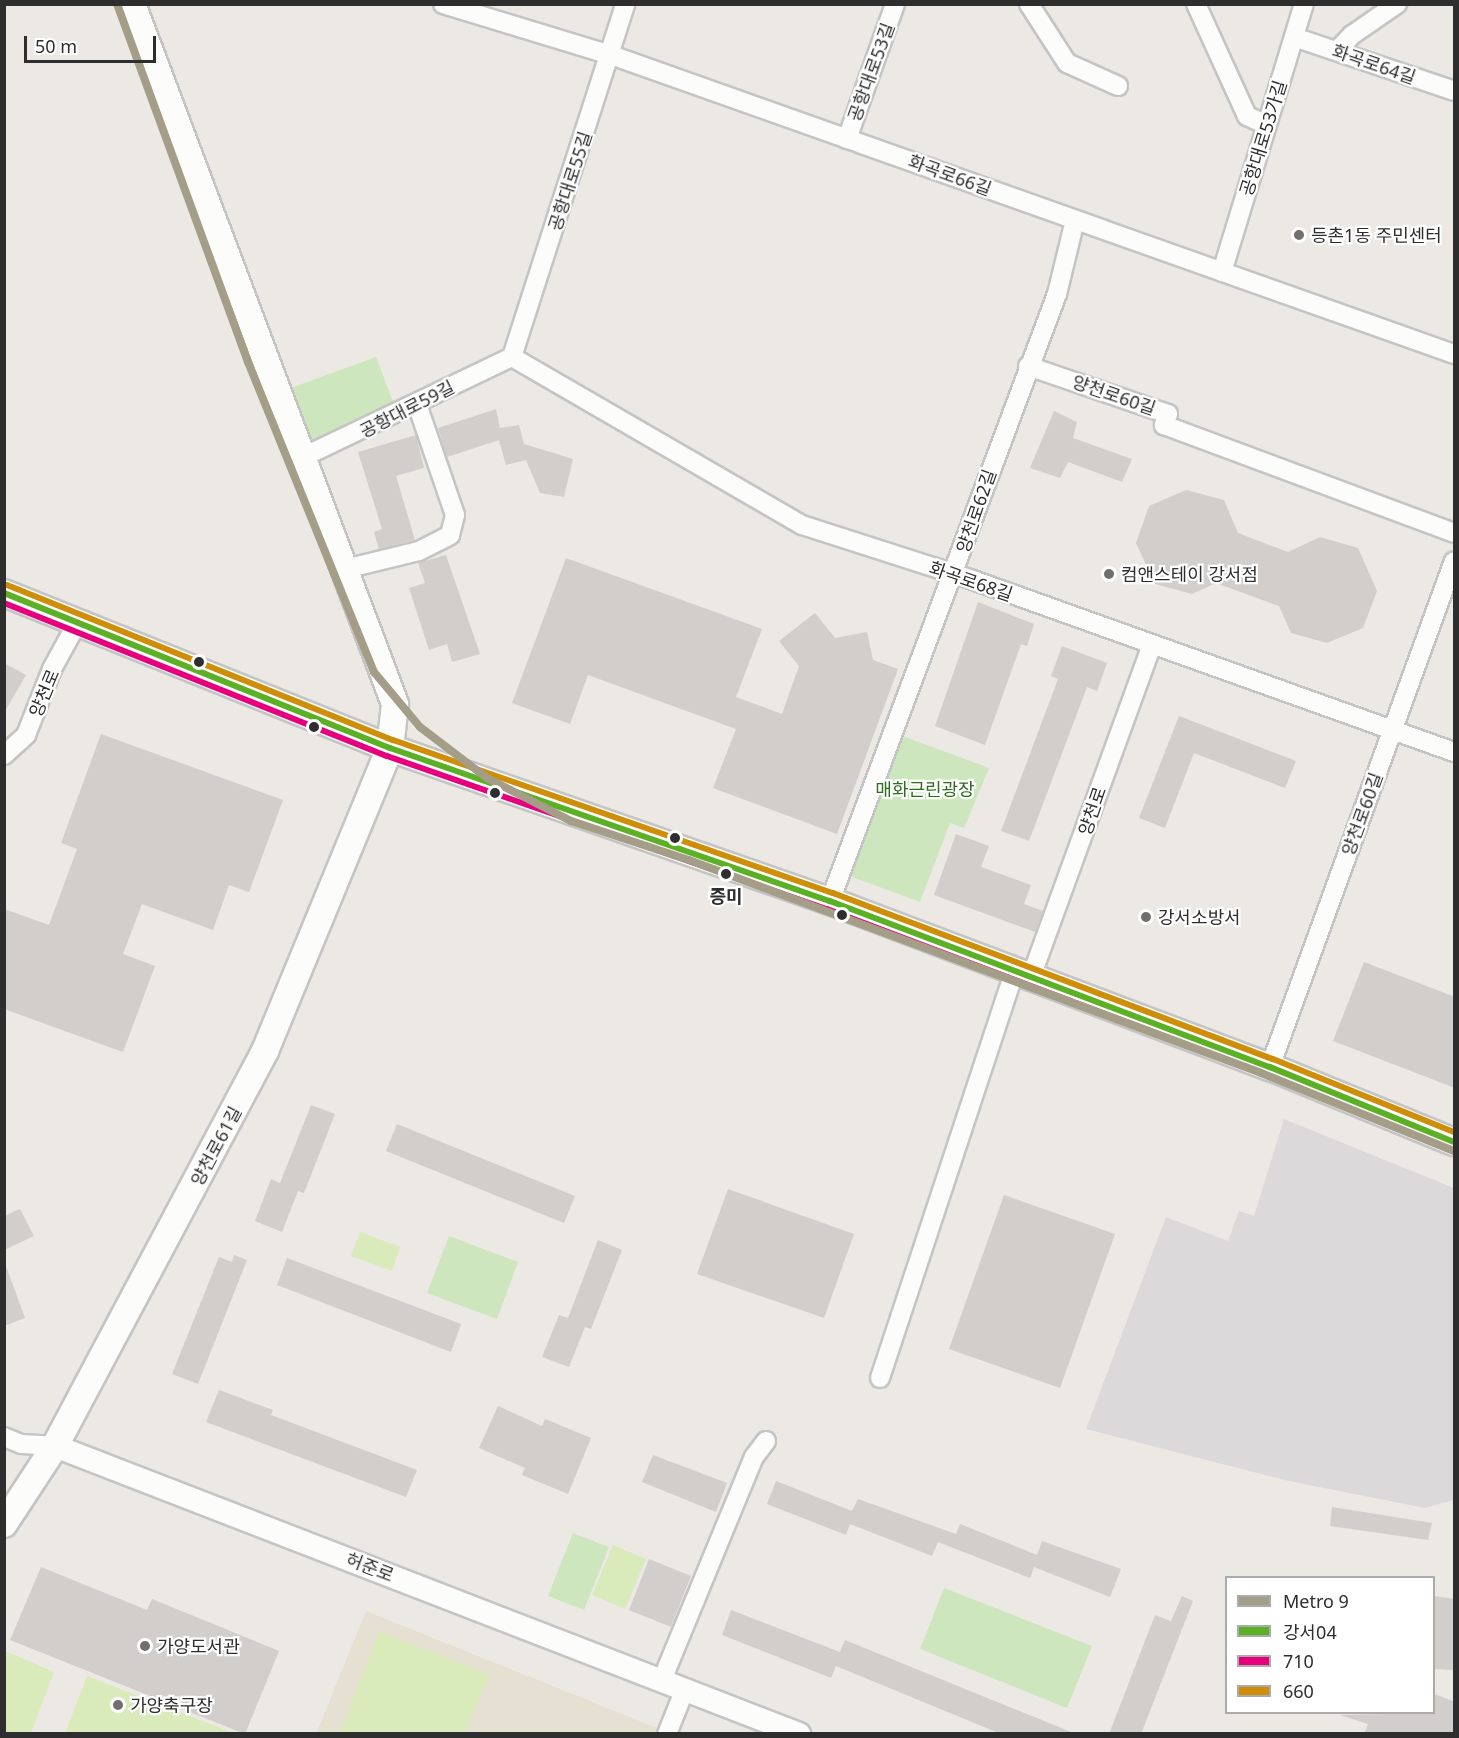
<!DOCTYPE html>
<html>
<head>
<meta charset="utf-8">
<style>
  body { margin:0 }
  #map { position:relative; width:1459px; height:1738px; overflow:hidden; background:#ece8e4; font-family:"Noto Sans","Noto Sans KR",sans-serif }
  div>[style] { position:absolute }
  [style*='--x'] { left:calc(var(--x)*1px); top:calc(var(--y)*1px); width:calc(var(--w)*1px); rotate:calc(var(--a)*1deg) }
  .industrial>* { inset:0; background:#dcd9db }
  .education>* { inset:0; background:#e6e0d3 }
  .green>* { inset:0; background:#cee6be }
  .pitch>* { inset:0; background:#d9eabb }
  .building>* { inset:0; background:#d1cecb }
  .roads { filter:drop-shadow(2px 0 #c5c4c5) drop-shadow(-2px 0 #c5c4c5) drop-shadow(0 2px #c5c4c5) drop-shadow(0 -2px #c5c4c5) }
  .minor>* { height:18px; margin:-9px; padding:0 9px; transform-origin:9px; border-radius:9px; background:#fcfcfb }
  .tertiary>* { height:22px; margin:-11px; padding:0 11px; transform-origin:11px; border-radius:11px; background:#fcfcfb }
  .secondary>* { height:26px; margin:-13px; padding:0 13px; transform-origin:13px; border-radius:13px; background:#fcfcfb }
  .bus-1>* { height:6px; margin:-3px; padding:0 3px; transform-origin:3px; border-radius:3px; background:#5bb025 }
  .bus-2>* { height:6px; margin:-3px; padding:0 3px; transform-origin:3px; border-radius:3px; background:#e5007d }
  .bus-3>* { height:6px; margin:-3px; padding:0 3px; transform-origin:3px; border-radius:3px; background:#cf8e09 }
  .metro-1>* { height:8px; margin:-4px; padding:0 4px; transform-origin:4px; border-radius:4px; background:#a49d87 }
  .dots>* { width:16px; height:16px; translate:-50% -50%; box-sizing:border-box; border:3px solid #fff; border-radius:50% }
  span { translate:-50% -50%; white-space:nowrap; text-align:center; line-height:1.15; -webkit-text-stroke:4.5px #fff; paint-order:stroke }
  .street-label { font-size:18px; color:#2e2e2e }
  .poi-label { font-size:18px; color:#2e2e2e }
  .left { translate:0 -50%; text-align:left }
  .park-label { font-size:18px; color:#2c6e1b }
  .stop-label { font-size:18px; color:#2e2e2e; font-weight:700 }
  .frame { position:absolute; inset:0; border:6px solid #2e2e2e; pointer-events:none }
  .legend { position:absolute; left:1225px; top:1576px; width:210px; height:138px; box-sizing:border-box; background:#fff; border:2px solid #ababab; margin:0; padding:8px 10px; list-style:none; font-size:18px; color:#2e2e2e }
  .legend li { display:flex; align-items:center; gap:12px; height:30px }
  .legend b { width:30px; border:2px solid #ababab }
  .scale { position:absolute; left:24px; top:36px; width:132px; height:27px; box-sizing:border-box; border:3px solid #2e2e2e; border-top:0; padding-left:8px; font-size:18px; line-height:21px; white-space:nowrap; color:#2e2e2e; -webkit-text-stroke:4px #fff; paint-order:stroke }
</style>
</head>
<body>
<div id="map">
  <div class="industrial">
    <div style="clip-path:polygon(1284px 1119px,1454px 1188px,1454px 1500px,1425px 1508px,1289px 1481px,1086px 1429px,1166px 1217px,1228px 1241px,1239px 1211px,1254px 1216px)"></div>
  </div>
  <div class="education">
    <div style="clip-path:polygon(366px 1611px,657px 1728px,655px 1734px,316px 1734px)"></div>
  </div>
  <div class="green">
    <div style="clip-path:polygon(376px 357px,397px 412px,304px 455px,280px 392px)"></div>
    <div style="clip-path:polygon(900px 735px,989px 768px,964px 828px,950px 823px,920px 902px,847px 875px)"></div>
    <div style="clip-path:polygon(449px 1236px,518px 1262px,497px 1319px,427px 1293px)"></div>
    <div style="clip-path:polygon(573px 1533px,609px 1547px,584px 1610px,548px 1596px)"></div>
    <div style="clip-path:polygon(944px 1588px,1092px 1646px,1067px 1708px,920px 1649px)"></div>
  </div>
  <div class="pitch">
    <div style="clip-path:polygon(360px 1232px,400px 1247px,392px 1271px,351px 1256px)"></div>
    <div style="clip-path:polygon(613px 1545px,646px 1559px,625px 1609px,592px 1595px)"></div>
    <div style="clip-path:polygon(379px 1632px,489px 1674px,465px 1733px,340px 1733px)"></div>
    <div style="clip-path:polygon(5px 1651px,54px 1672px,31px 1733px,5px 1733px)"></div>
    <div style="clip-path:polygon(87px 1676px,233px 1733px,65px 1733px)"></div>
  </div>
  <div class="building">
    <div style="clip-path:polygon(496px 409px,500px 428px,519px 425px,524px 444px,573px 459px,564px 497px,540px 493px,526px 460px,506px 465px,499px 440px,447px 457px,438px 428px)"></div>
    <div style="clip-path:polygon(1054px 411px,1077px 422px,1073px 438px,1132px 459px,1122px 482px,1068px 462px,1060px 478px,1030px 468px)"></div>
    <div style="clip-path:polygon(416px 435px,424px 468px,396px 476px,415px 540px,379px 549px,374px 532px,382px 529px,358px 452px)"></div>
    <div style="clip-path:polygon(1186px 490px,1224px 500px,1238px 533px,1288px 552px,1320px 537px,1358px 548px,1377px 591px,1363px 628px,1327px 643px,1291px 633px,1279px 606px,1216px 583px,1192px 594px,1155px 584px,1136px 543px,1149px 506px)"></div>
    <div style="clip-path:polygon(446px 555px,480px 654px,452px 662px,447px 644px,429px 650px,409px 588px,425px 583px,418px 563px)"></div>
    <div style="clip-path:polygon(566px 558px,762px 629px,736px 697px,782px 714px,799px 666px,779px 641px,815px 613px,835px 638px,867px 632px,873px 660px,898px 669px,837px 834px,713px 788px,736px 729px,588px 675px,570px 724px,512px 703px)"></div>
    <div style="clip-path:polygon(978px 602px,1034px 624px,1027px 646px,1021px 644px,985px 745px,935px 726px)"></div>
    <div style="clip-path:polygon(1062px 646px,1107px 663px,1097px 691px,1087px 687px,1029px 841px,1001px 831px,1058px 679px,1051px 676px)"></div>
    <div style="clip-path:polygon(4px 663px,26px 675px,4px 713px)"></div>
    <div style="clip-path:polygon(1179px 716px,1296px 761px,1285px 788px,1194px 753px,1165px 828px,1139px 818px)"></div>
    <div style="clip-path:polygon(101px 734px,283px 800px,249px 892px,229px 885px,213px 930px,142px 904px,123px 954px,155px 966px,123px 1052px,4px 1009px,4px 909px,49px 925px,77px 849px,61px 843px)"></div>
    <div style="clip-path:polygon(956px 834px,989px 846px,981px 867px,1031px 885px,1024px 904px,1043px 911px,1035px 932px,934px 895px)"></div>
    <div style="clip-path:polygon(1364px 962px,1455px 997px,1455px 1088px,1333px 1041px)"></div>
    <div style="clip-path:polygon(311px 1105px,335px 1114px,304px 1193px,298px 1191px,282px 1232px,255px 1221px,271px 1179px,280px 1183px)"></div>
    <div style="clip-path:polygon(397px 1124px,575px 1196px,564px 1223px,386px 1151px)"></div>
    <div style="clip-path:polygon(728px 1189px,854px 1234px,824px 1318px,697px 1274px)"></div>
    <div style="clip-path:polygon(1004px 1195px,1115px 1234px,1060px 1388px,949px 1349px)"></div>
    <div style="clip-path:polygon(20px 1209px,34px 1236px,4px 1250px,4px 1216px)"></div>
    <div style="clip-path:polygon(598px 1240px,622px 1250px,591px 1329px,585px 1327px,569px 1367px,542px 1357px,559px 1315px,568px 1318px)"></div>
    <div style="clip-path:polygon(234px 1255px,247px 1260px,198px 1384px,172px 1374px,219px 1257px,232px 1262px)"></div>
    <div style="clip-path:polygon(287px 1258px,461px 1324px,451px 1352px,277px 1285px)"></div>
    <div style="clip-path:polygon(6px 1266px,25px 1318px,4px 1326px,4px 1267px)"></div>
    <div style="clip-path:polygon(219px 1390px,273px 1410px,271px 1415px,417px 1470px,406px 1497px,206px 1422px)"></div>
    <div style="clip-path:polygon(498px 1406px,542px 1426px,545px 1419px,591px 1438px,568px 1494px,522px 1475px,525px 1468px,479px 1448px)"></div>
    <div style="clip-path:polygon(653px 1455px,727px 1483px,716px 1512px,642px 1482px)"></div>
    <div style="clip-path:polygon(776px 1481px,852px 1511px,858px 1499px,956px 1534px,960px 1524px,1037px 1555px,1042px 1541px,1121px 1569px,1110px 1597px,1034px 1567px,1030px 1578px,938px 1542px,932px 1556px,850px 1524px,846px 1535px,767px 1504px)"></div>
    <div style="clip-path:polygon(1332px 1507px,1432px 1523px,1428px 1540px,1330px 1526px)"></div>
    <div style="clip-path:polygon(649px 1559px,691px 1576px,671px 1627px,629px 1610px)"></div>
    <div style="clip-path:polygon(41px 1567px,147px 1610px,152px 1599px,279px 1651px,245px 1734px,10px 1640px)"></div>
    <div style="clip-path:polygon(1182px 1596px,1193px 1601px,1141px 1734px,1109px 1734px,1155px 1615px,1171px 1621px)"></div>
    <div style="clip-path:polygon(1434px 1596px,1455px 1599px,1455px 1670px,1434px 1669px)"></div>
    <div style="clip-path:polygon(731px 1610px,840px 1652px,845px 1640px,1076px 1734px,1001px 1734px,836px 1666px,831px 1678px,722px 1635px)"></div>
    <div style="clip-path:polygon(1434px 1694px,1455px 1702px,1455px 1734px,1364px 1734px,1368px 1724px,1340px 1715px,1434px 1713px)"></div>
  </div>
  <div class="roads">
    <div class="minor">
      <div style="--x:443;--y:4;--w:176;--a:16.9"></div>
      <div style="--x:611;--y:55;--w:894;--a:19.53"></div>
      <div style="--x:1029;--y:4;--w:70;--a:57.2"></div>
      <div style="--x:1067;--y:63;--w:56;--a:24.3"></div>
      <div style="--x:1196;--y:4;--w:123;--a:65.5"></div>
      <div style="--x:1247;--y:116;--w:22;--a:24"></div>
      <div style="--x:1294;--y:37;--w:169;--a:18.6"></div>
      <div style="--x:1337;--y:51;--w:22;--a:-47"></div>
      <div style="--x:1352;--y:35;--w:55;--a:-34.6"></div>
      <div style="--x:847;--y:139;--w:143;--a:-70.4"></div>
      <div style="--x:1222;--y:272;--w:280;--a:-73"></div>
      <div style="--x:512;--y:357;--w:335;--a:30.1"></div>
      <div style="--x:802;--y:525;--w:176;--a:17.8"></div>
      <div style="--x:970;--y:579;--w:514;--a:19.67"></div>
      <div style="--x:512;--y:357;--w:371;--a:-72.2"></div>
      <div style="--x:1028;--y:366;--w:148;--a:18.9"></div>
      <div style="--x:1168;--y:414;--w:12;--a:110"></div>
      <div style="--x:1164;--y:425;--w:309;--a:20.4"></div>
      <div style="--x:301;--y:458;--w:234;--a:-25.6"></div>
      <div style="--x:345;--y:569;--w:76;--a:-13.7"></div>
      <div style="--x:419;--y:551;--w:35;--a:-27"></div>
      <div style="--x:450;--y:535;--w:21;--a:-76"></div>
      <div style="--x:455;--y:515;--w:117;--a:-108.9"></div>
      <div style="--x:4;--y:755;--w:30;--a:-42"></div>
      <div style="--x:26;--y:735;--w:71;--a:-68.5"></div>
      <div style="--x:52;--y:669;--w:50;--a:-61.4"></div>
      <div style="--x:830;--y:901;--w:648;--a:-69.5"></div>
      <div style="--x:1057;--y:294;--w:76;--a:-76.3"></div>
      <div style="--x:1031;--y:977;--w:353;--a:-70"></div>
      <div style="--x:1270;--y:1067;--w:538;--a:-70.02"></div>
      <div style="--x:880;--y:1378;--w:430;--a:-71.7"></div>
      <div style="--x:4;--y:1437;--w:18;--a:22"></div>
      <div style="--x:21;--y:1444;--w:34;--a:3"></div>
      <div style="--x:662;--y:1680;--w:241;--a:-67.6"></div>
      <div style="--x:754;--y:1457;--w:20;--a:-53"></div>
      <div style="--x:667;--y:1734;--w:48;--a:-68.2"></div>
    </div>
    <div class="tertiary">
      <div style="--x:55;--y:1446;--w:798;--a:21.16"></div>
    </div>
    <div class="secondary">
      <div style="--x:4;--y:593;--w:416;--a:21.9"></div>
      <div style="--x:390;--y:748;--w:466;--a:19.2"></div>
      <div style="--x:830;--y:901;--w:470;--a:20.7"></div>
      <div style="--x:1270;--y:1067;--w:199;--a:22.2"></div>
      <div style="--x:4;--y:1524;--w:93;--a:-56.8"></div>
      <div style="--x:55;--y:1446;--w:447;--a:-62"></div>
      <div style="--x:265;--y:1051;--w:328;--a:-67.6"></div>
      <div style="--x:390;--y:748;--w:44;--a:-83.5"></div>
      <div style="--x:395;--y:704;--w:748;--a:-110.59"></div>
    </div>
  </div>
  <div class="bus-1">
    <div style="--x:4;--y:593;--w:416;--a:21.9"></div>
    <div style="--x:390;--y:748;--w:466;--a:19.2"></div>
    <div style="--x:830;--y:901;--w:470;--a:20.7"></div>
    <div style="--x:1270;--y:1067;--w:199;--a:22.2"></div>
  </div>
  <div class="bus-2">
    <div style="--x:4;--y:603;--w:412;--a:21.8"></div>
    <div style="--x:387;--y:756;--w:466;--a:19.2"></div>
    <div style="--x:827;--y:909;--w:470;--a:20.7"></div>
    <div style="--x:1267;--y:1075;--w:199;--a:22.2"></div>
  </div>
  <div class="bus-3">
    <div style="--x:7;--y:585;--w:416;--a:21.9"></div>
    <div style="--x:393;--y:740;--w:466;--a:19.2"></div>
    <div style="--x:833;--y:893;--w:470;--a:20.7"></div>
    <div style="--x:1273;--y:1059;--w:195;--a:22"></div>
  </div>
  <div class="metro-1">
    <div style="--x:117;--y:4;--w:381;--a:69.9"></div>
    <div style="--x:248;--y:362;--w:335;--a:67.9"></div>
    <div style="--x:374;--y:672;--w:72;--a:50.1"></div>
    <div style="--x:420;--y:727;--w:84;--a:37.3"></div>
    <div style="--x:487;--y:778;--w:94;--a:27.1"></div>
    <div style="--x:571;--y:821;--w:124;--a:18.3"></div>
    <div style="--x:689;--y:860;--w:610;--a:20.42"></div>
    <div style="--x:1261;--y:1073;--w:208;--a:22"></div>
  </div>
  <div class="dots">
    <div style="left:1299px;top:235px;background:#706f6e"></div>
    <div style="left:1109px;top:574px;background:#706f6e"></div>
    <div style="left:199px;top:662px;background:#2e2e2e"></div>
    <div style="left:314px;top:727px;background:#2e2e2e"></div>
    <div style="left:495px;top:793px;background:#2e2e2e"></div>
    <div style="left:675px;top:838px;background:#2e2e2e"></div>
    <div style="left:726px;top:874px;background:#2e2e2e"></div>
    <div style="left:842px;top:915px;background:#2e2e2e"></div>
    <div style="left:1146px;top:917px;background:#706f6e"></div>
    <div style="left:145px;top:1646px;background:#706f6e"></div>
    <div style="left:118px;top:1705px;background:#706f6e"></div>
  </div>
  <div class="street-label">
    <span style="left:1374px;top:64px;rotate:19deg">화곡로64길</span>
    <span style="left:871px;top:72px;rotate:-70deg">공항대로53길</span>
    <span style="left:1263px;top:138px;rotate:-73deg">공항대로53가길</span>
    <span style="left:950px;top:175px;rotate:20deg">화곡로66길</span>
    <span style="left:570px;top:181px;rotate:-72deg">공항대로55길</span>
    <span style="left:1114px;top:395px;rotate:19deg">양천로60길</span>
    <span style="left:407px;top:409px;rotate:-27deg">공항대로59길</span>
    <span style="left:976px;top:511px;rotate:-71deg">양천로62길</span>
    <span style="left:971px;top:581px;rotate:19deg">화곡로68길</span>
    <span style="left:44px;top:693px;rotate:-67deg">양천로</span>
    <span style="left:1092px;top:811px;rotate:-71deg">양천로</span>
    <span style="left:1362px;top:814px;rotate:-70deg">양천로60길</span>
    <span style="left:216px;top:1146px;rotate:-62deg">양천로61길</span>
    <span style="left:370px;top:1567px;rotate:21deg">허준로</span>
  </div>
  <div class="poi-label">
    <span class="left" style="left:1311px;top:235px">등촌1동 주민센터</span>
    <span class="left" style="left:1121px;top:574px">컴앤스테이 강서점</span>
    <span class="left" style="left:1158px;top:917px">강서소방서</span>
    <span class="left" style="left:157px;top:1646px">가양도서관</span>
    <span class="left" style="left:130px;top:1705px">가양축구장</span>
  </div>
  <div class="park-label">
    <span style="left:925px;top:789px">매화근린광장</span>
  </div>
  <div class="stop-label">
    <span style="left:726px;top:896px">증미</span>
  </div>
  <div class="frame"></div>
  <ul class="legend">
  <li><b style="height:8px;background:#a49d87"></b>Metro 9</li>
  <li><b style="height:8px;background:#5bb025"></b>강서04</li>
  <li><b style="height:8px;background:#e5007d"></b>710</li>
  <li><b style="height:8px;background:#cf8e09"></b>660</li>
  </ul>
  <div class="scale">50 m</div>
</div>
</body>
</html>
